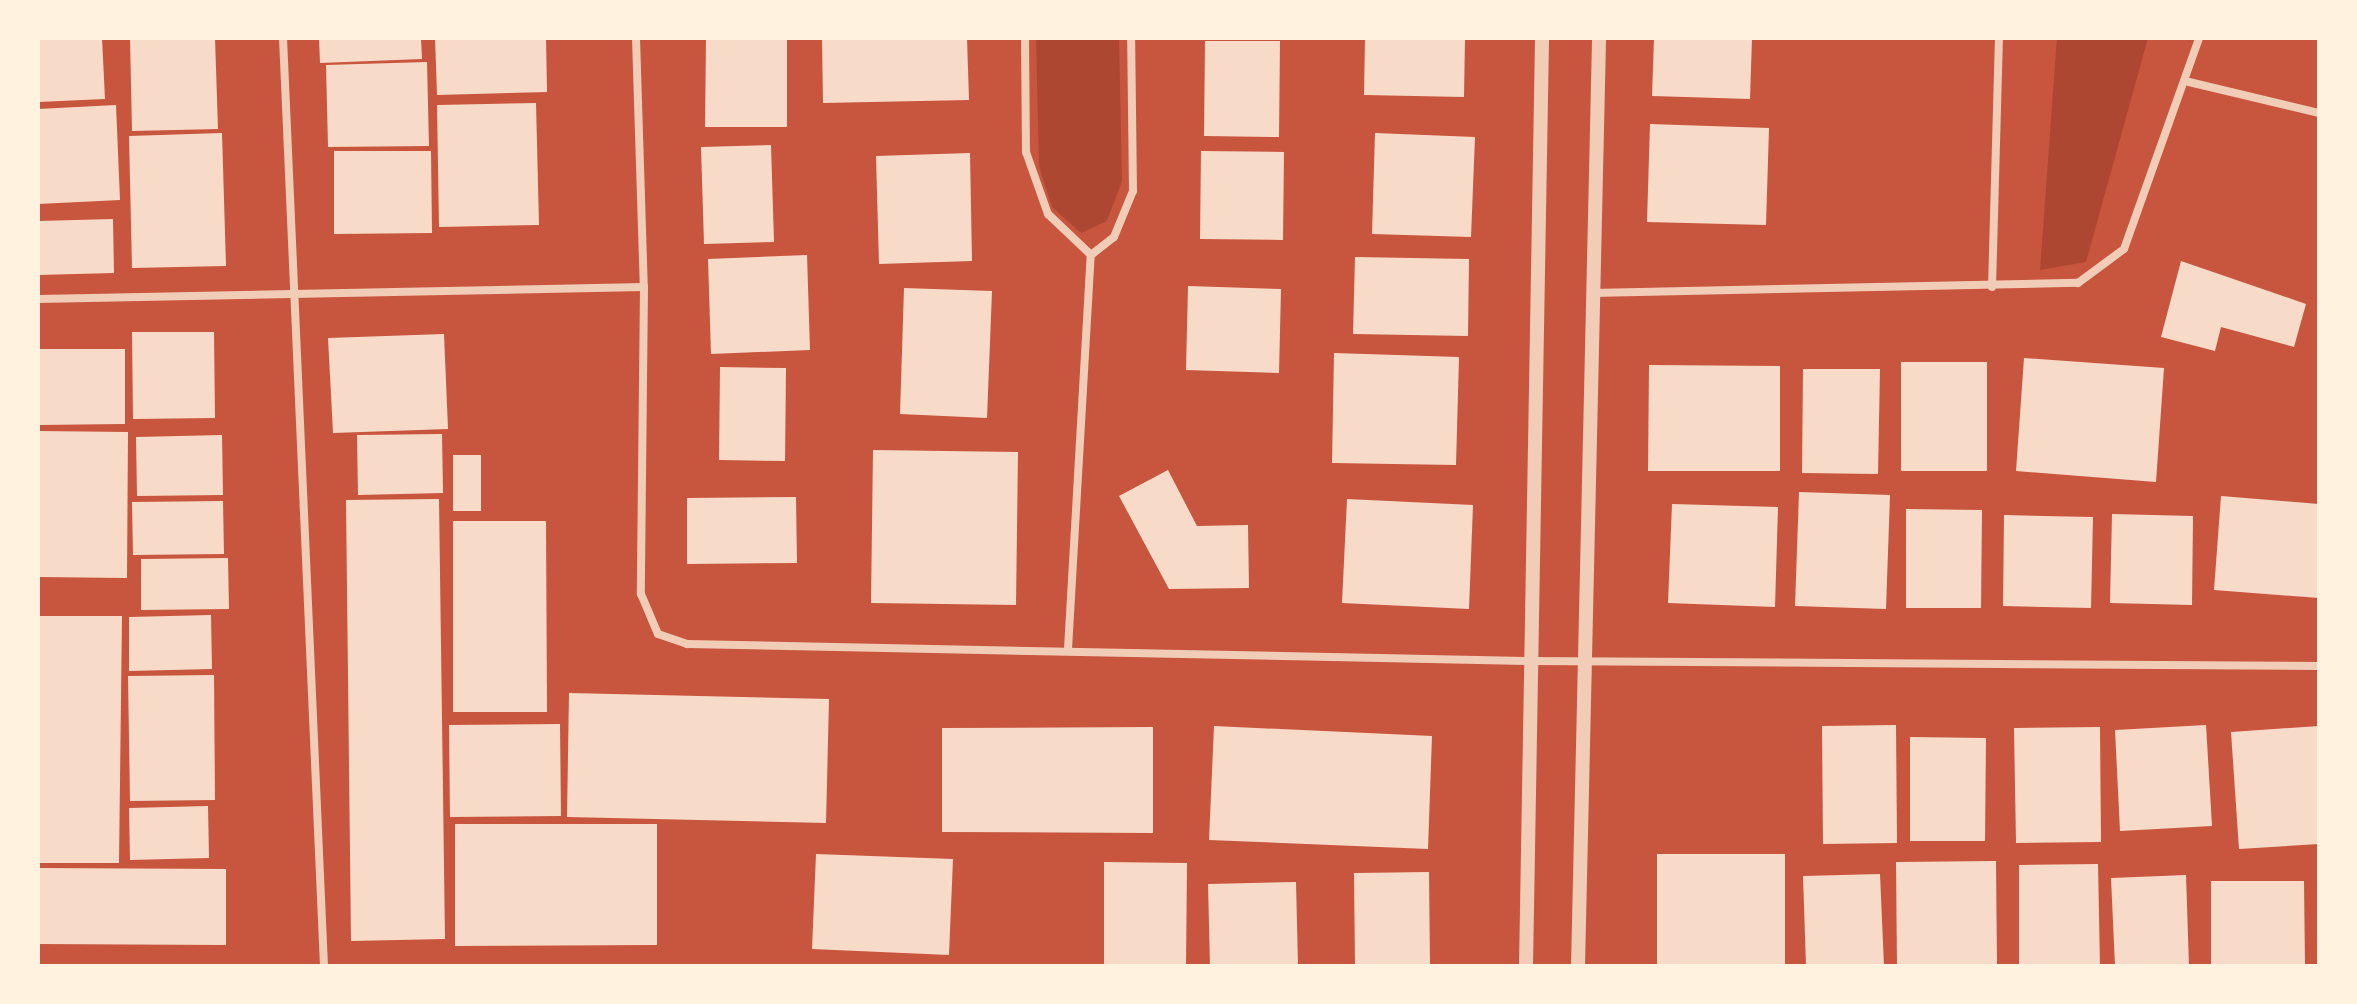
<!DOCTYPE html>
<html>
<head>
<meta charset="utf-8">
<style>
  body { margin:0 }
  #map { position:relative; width:2357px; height:1004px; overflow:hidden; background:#c8553d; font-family:"DejaVu Sans",sans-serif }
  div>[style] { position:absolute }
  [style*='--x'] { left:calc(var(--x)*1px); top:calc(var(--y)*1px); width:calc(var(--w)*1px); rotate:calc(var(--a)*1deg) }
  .green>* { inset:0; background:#ae4732 }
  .building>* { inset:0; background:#f7dbc8 }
  .minor>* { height:8px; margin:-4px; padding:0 4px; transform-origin:4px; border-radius:4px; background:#f1ccb7 }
  .tertiary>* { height:14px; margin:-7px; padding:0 7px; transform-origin:7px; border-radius:7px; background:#f1ccb7 }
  span { translate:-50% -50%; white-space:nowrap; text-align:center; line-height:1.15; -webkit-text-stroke:6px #fff3e0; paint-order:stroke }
  .frame { position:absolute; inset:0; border:40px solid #fff3e0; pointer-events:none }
</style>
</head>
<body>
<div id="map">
  <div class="green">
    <div style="clip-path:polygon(1036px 38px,1119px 38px,1122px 181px,1107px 221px,1081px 233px,1052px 207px,1039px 166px)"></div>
    <div style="clip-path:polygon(2057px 38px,2148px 38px,2086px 262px,2040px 270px)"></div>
  </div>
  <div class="building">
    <div style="clip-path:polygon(38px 38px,102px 38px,105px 99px,38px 102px)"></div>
    <div style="clip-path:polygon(130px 38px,215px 38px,218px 129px,132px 131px)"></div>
    <div style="clip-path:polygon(319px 38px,421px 38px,422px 59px,320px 63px)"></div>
    <div style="clip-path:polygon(435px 38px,546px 38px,547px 92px,437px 95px)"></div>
    <div style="clip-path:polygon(706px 38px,787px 38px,787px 127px,705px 127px)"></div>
    <div style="clip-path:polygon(822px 38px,967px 38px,969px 100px,823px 103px)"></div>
    <div style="clip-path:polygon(1365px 38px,1465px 38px,1464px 97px,1364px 95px)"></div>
    <div style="clip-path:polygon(1654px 38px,1752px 38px,1750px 99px,1652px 96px)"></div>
    <div style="clip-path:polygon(1205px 41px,1280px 41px,1279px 137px,1204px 136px)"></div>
    <div style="clip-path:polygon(427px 62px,429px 146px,328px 147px,326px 65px)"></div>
    <div style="clip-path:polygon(536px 103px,539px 225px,439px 227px,437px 105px)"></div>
    <div style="clip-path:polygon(116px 105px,120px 200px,38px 204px,38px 109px)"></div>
    <div style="clip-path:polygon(1650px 124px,1769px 128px,1766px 225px,1647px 222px)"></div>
    <div style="clip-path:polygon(222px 133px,226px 266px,132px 268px,129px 136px)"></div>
    <div style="clip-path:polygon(1375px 133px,1475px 137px,1471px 237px,1372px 234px)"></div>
    <div style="clip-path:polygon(771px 145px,774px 242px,704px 244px,701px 147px)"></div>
    <div style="clip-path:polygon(334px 151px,431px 151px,432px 233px,334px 234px)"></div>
    <div style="clip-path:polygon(1201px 151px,1284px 152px,1283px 240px,1200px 239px)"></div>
    <div style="clip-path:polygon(970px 153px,972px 261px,879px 264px,876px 156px)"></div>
    <div style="clip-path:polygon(113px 219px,114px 273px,38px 275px,38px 221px)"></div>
    <div style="clip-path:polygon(807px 255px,810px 350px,711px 354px,708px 259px)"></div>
    <div style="clip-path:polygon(1355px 257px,1469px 259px,1468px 336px,1353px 334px)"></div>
    <div style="clip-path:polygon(2181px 261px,2306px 304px,2294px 347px,2221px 327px,2215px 351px,2161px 337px)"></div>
    <div style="clip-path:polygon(1188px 286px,1281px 289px,1279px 373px,1186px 370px)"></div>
    <div style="clip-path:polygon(904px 288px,992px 291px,987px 418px,900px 414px)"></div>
    <div style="clip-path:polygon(132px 332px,214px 332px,215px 418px,133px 419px)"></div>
    <div style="clip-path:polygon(444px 334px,448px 429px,333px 433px,328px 338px)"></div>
    <div style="clip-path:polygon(38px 349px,125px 349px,125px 424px,38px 425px)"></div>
    <div style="clip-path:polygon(1334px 353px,1459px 357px,1456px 465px,1332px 463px)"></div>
    <div style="clip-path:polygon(2024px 358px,2164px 368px,2156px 482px,2016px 471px)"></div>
    <div style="clip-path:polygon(1901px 362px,1987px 362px,1987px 471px,1901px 471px)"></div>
    <div style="clip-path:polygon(1649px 365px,1780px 366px,1780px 471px,1648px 471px)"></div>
    <div style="clip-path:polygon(720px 367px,786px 368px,785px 461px,719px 460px)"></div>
    <div style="clip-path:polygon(1803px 369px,1880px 369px,1878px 474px,1802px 473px)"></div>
    <div style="clip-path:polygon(38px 431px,128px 432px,127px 578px,38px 577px)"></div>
    <div style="clip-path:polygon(442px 434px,443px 493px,358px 495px,357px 435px)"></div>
    <div style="clip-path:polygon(222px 435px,223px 495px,137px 496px,136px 437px)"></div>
    <div style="clip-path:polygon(873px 450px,1018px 452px,1016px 605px,871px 603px)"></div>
    <div style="clip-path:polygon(453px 455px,481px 455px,481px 511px,453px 511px)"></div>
    <div style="clip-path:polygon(1168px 470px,1197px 526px,1248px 525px,1249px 588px,1169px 589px,1119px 496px)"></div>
    <div style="clip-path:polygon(1799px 492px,1890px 495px,1886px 609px,1795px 606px)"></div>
    <div style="clip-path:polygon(2221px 496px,2319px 504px,2319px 598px,2214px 590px)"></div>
    <div style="clip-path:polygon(796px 497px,797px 563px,687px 564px,687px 498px)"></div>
    <div style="clip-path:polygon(439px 499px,445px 939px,351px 941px,346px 500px)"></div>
    <div style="clip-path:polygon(1347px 499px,1473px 505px,1469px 609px,1342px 603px)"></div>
    <div style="clip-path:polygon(223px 501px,224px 554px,133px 555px,132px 502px)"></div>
    <div style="clip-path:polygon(1672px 504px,1778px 507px,1775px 607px,1668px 603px)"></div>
    <div style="clip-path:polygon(1906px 509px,1982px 510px,1981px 608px,1906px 608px)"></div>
    <div style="clip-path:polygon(2112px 514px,2193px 516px,2192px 605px,2110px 603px)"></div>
    <div style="clip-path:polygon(2004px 515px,2093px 517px,2091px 608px,2003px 606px)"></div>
    <div style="clip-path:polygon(453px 521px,546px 521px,547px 712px,453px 712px)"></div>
    <div style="clip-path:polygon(228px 558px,229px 609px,141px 610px,141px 559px)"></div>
    <div style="clip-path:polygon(211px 615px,212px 669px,129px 671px,129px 617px)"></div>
    <div style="clip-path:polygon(38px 616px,122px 616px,119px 863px,38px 863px)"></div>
    <div style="clip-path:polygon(214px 675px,215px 800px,130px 801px,128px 676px)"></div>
    <div style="clip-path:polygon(569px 693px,829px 699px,826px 823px,567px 817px)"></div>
    <div style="clip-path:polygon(560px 724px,561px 816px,450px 817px,449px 725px)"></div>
    <div style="clip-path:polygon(1896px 725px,1897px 843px,1823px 844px,1822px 726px)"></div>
    <div style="clip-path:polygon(2206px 725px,2212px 826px,2120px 831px,2115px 730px)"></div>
    <div style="clip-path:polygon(1214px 726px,1432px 736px,1428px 849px,1209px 840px)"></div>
    <div style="clip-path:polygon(2319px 726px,2319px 844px,2239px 849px,2231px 732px)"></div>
    <div style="clip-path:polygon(1153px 727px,1153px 833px,942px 832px,942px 728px)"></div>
    <div style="clip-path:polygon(2100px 727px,2101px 842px,2016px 843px,2014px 728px)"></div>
    <div style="clip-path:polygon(1910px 737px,1986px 738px,1985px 841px,1910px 841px)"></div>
    <div style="clip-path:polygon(208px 806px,209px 858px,130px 860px,129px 808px)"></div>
    <div style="clip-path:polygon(455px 824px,657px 824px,657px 945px,455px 946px)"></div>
    <div style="clip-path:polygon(816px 854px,953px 859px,949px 955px,812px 949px)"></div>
    <div style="clip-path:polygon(1657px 854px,1785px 854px,1785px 966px,1657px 966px)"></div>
    <div style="clip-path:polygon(1996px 861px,1997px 966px,1897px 966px,1896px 862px)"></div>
    <div style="clip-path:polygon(1104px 862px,1187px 863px,1186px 966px,1104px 966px)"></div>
    <div style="clip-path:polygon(2098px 864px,2100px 966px,2019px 966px,2019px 865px)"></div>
    <div style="clip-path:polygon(38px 868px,226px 869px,226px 945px,38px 944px)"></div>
    <div style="clip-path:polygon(1429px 872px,1430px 966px,1355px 966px,1354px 873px)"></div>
    <div style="clip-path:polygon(1880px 874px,1884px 966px,1806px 966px,1803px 876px)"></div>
    <div style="clip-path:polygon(2186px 875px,2189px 966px,2115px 966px,2111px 878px)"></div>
    <div style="clip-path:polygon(2211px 881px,2304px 881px,2305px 966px,2211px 966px)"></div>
    <div style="clip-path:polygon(1296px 882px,1298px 966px,1210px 966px,1208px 884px)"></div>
  </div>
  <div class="minor">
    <div style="--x:283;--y:38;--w:929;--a:87.47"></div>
    <div style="--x:636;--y:38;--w:249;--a:88.2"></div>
    <div style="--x:644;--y:287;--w:307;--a:90.6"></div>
    <div style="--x:641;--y:594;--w:43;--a:67"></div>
    <div style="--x:658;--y:634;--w:31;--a:19"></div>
    <div style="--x:687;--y:644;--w:841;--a:1.16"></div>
    <div style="--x:1528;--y:661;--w:791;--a:0.36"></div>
    <div style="--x:1025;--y:38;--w:114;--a:89.5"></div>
    <div style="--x:1026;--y:152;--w:66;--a:70.5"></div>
    <div style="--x:1048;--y:214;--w:59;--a:43.6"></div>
    <div style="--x:2189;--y:82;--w:134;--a:13.4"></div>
    <div style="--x:1992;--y:287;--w:249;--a:-88.4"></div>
    <div style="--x:1592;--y:293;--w:486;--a:-1.2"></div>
    <div style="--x:2078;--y:283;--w:57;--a:-36.5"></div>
    <div style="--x:2124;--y:249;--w:224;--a:-70.4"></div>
    <div style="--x:38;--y:299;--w:606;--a:-1.13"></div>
    <div style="--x:1068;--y:649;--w:395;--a:-86.7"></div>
    <div style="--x:1091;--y:255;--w:29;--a:-38"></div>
    <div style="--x:1114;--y:237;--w:50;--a:-67.6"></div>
    <div style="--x:1133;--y:191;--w:153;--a:-90.7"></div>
  </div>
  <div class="tertiary">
    <div style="--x:1526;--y:966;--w:928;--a:-89.01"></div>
    <div style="--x:1578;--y:966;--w:928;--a:-88.7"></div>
  </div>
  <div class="frame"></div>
</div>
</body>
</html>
